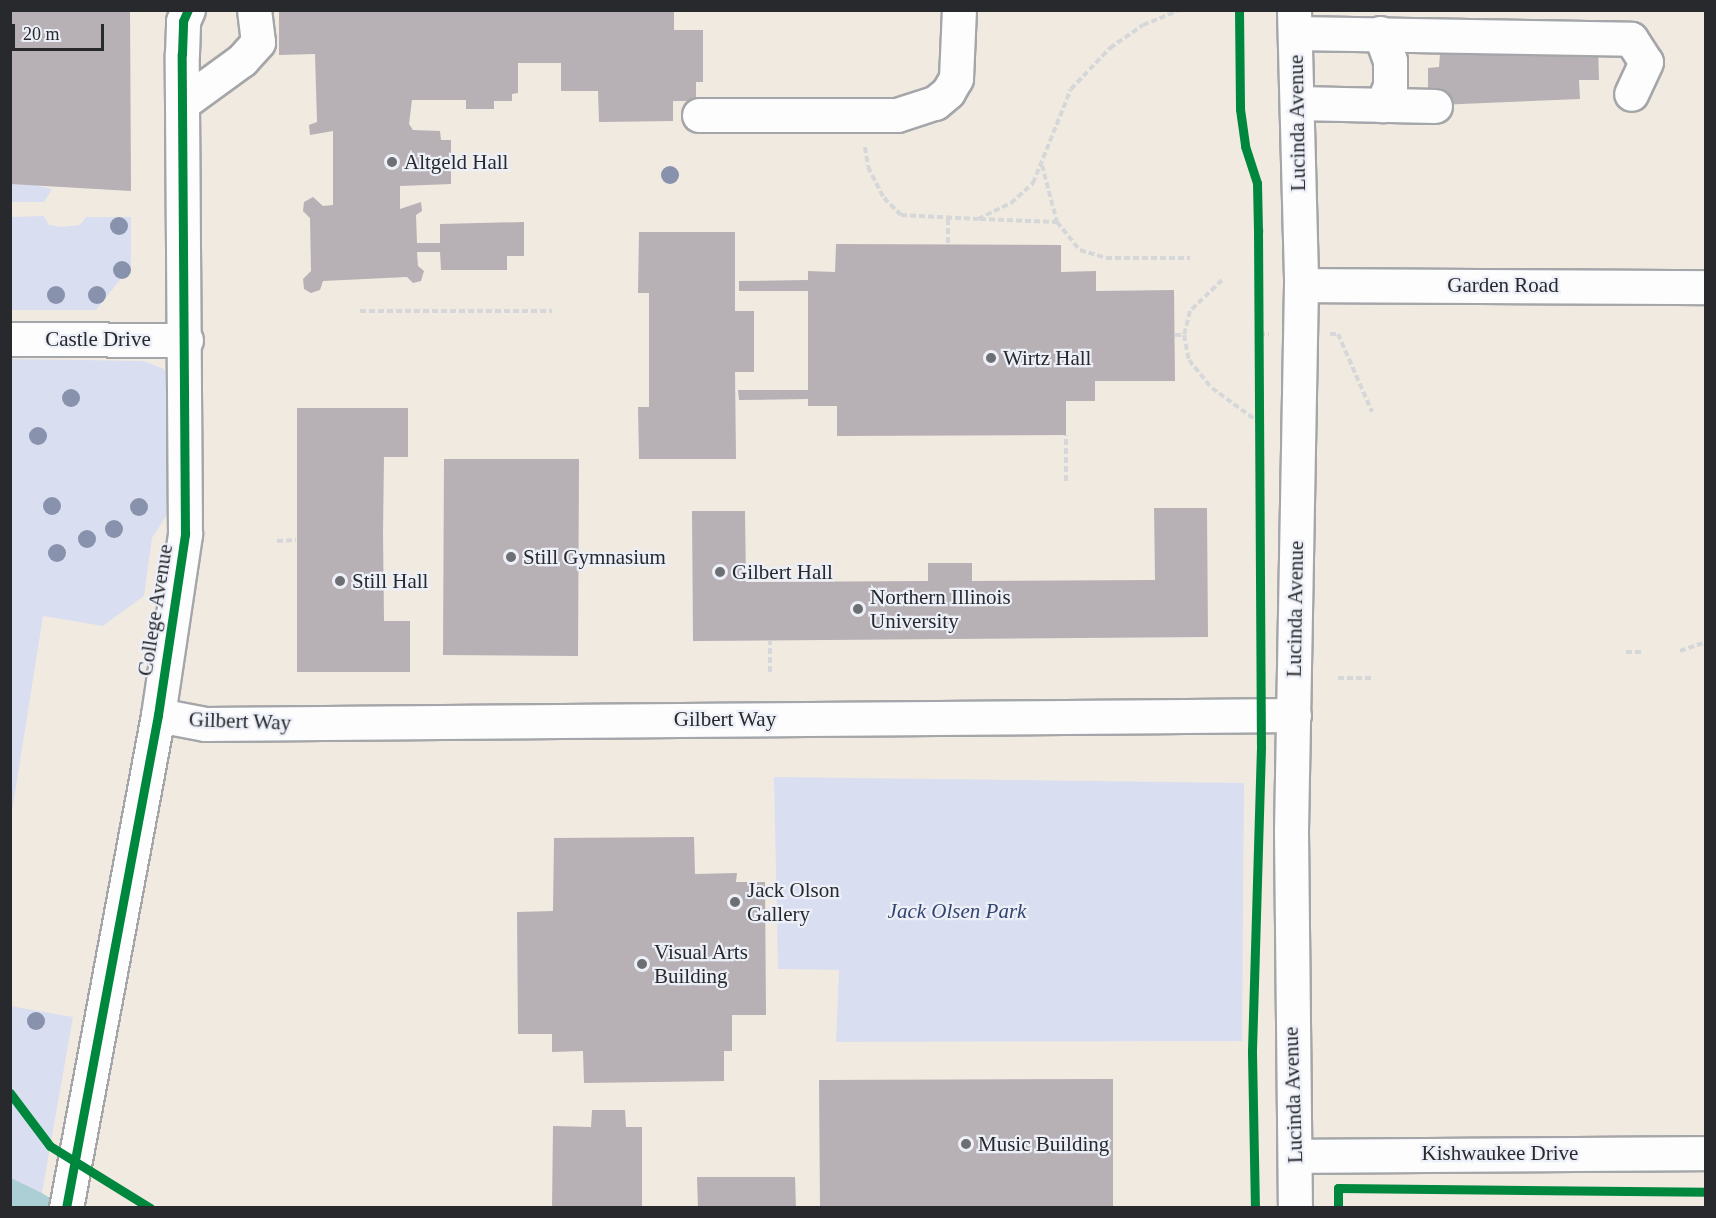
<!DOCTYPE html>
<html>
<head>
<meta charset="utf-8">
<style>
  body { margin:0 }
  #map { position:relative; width:1716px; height:1218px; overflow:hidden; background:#f0f1f5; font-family:"Times New Roman",serif }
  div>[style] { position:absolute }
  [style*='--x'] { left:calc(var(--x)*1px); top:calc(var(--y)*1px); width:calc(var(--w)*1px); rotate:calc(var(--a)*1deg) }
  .education>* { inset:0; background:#f1eae1 }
  .green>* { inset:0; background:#d9dff0 }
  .water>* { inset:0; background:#acced5 }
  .building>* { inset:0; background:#b7b0b5 }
  .path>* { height:4px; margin-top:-2px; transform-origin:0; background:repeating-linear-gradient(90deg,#d6d7d8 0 6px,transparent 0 9px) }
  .roads { filter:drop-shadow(2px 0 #a5a6a9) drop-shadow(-2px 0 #a5a6a9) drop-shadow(0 2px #a5a6a9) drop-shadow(0 -2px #a5a6a9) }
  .minor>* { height:33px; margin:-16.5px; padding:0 16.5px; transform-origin:16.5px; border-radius:16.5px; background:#fdfdfe }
  .cycleway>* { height:9px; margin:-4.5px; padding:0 4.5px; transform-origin:4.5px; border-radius:4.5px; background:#00873e }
  .trees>* { width:18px; height:18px; margin:-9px; border-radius:50%; background:#8992ad }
  .dots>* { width:16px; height:16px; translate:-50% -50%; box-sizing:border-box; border:3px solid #edf0f8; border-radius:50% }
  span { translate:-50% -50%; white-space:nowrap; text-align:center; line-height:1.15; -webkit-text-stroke:4.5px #edf0f8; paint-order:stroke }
  .street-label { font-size:21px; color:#28292c }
  .poi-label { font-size:21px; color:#28292c }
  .left { translate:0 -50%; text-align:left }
  .park-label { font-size:21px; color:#344472; font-style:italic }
  .frame { position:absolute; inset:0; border:12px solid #28292c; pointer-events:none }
  .scale { position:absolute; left:12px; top:24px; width:92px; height:27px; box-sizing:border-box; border:3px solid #28292c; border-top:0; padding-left:8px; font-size:18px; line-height:21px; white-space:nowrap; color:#28292c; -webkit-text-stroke:4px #edf0f8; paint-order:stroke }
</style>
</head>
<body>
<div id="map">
  <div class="education">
    <div style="clip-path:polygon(11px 11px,1705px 11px,1705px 1207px,11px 1207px)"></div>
  </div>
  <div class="green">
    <div style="clip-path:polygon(10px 184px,35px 185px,52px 189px,44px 202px,11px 202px)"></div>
    <div style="clip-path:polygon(44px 216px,49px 225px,61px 227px,80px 225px,86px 217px,131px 217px,131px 266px,96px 310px,11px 310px,11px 217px)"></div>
    <div style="clip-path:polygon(11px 359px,144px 361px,164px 369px,173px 390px,173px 505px,152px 538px,144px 596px,103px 626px,43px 616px,11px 818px)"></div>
    <div style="clip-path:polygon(774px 777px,1244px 783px,1242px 1041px,836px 1042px,839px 970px,778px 969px)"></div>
    <div style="clip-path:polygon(10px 1006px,73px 1017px,42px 1193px,11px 1178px)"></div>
  </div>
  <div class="water">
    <div style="clip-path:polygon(11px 1178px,42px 1193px,64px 1207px,11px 1208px)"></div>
  </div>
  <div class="building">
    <div style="clip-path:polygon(10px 10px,130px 10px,131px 191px,10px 184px)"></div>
    <div style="clip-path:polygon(279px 10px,674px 10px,674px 30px,703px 30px,703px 82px,696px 82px,696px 101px,673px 101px,673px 121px,599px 122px,598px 91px,561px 91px,561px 63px,518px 63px,518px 93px,512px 94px,512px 101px,494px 101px,494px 109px,466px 109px,466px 100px,412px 100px,409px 124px,413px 130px,440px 131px,441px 140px,451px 140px,451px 184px,400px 186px,400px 209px,421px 202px,422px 211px,416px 215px,417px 243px,440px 243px,440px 224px,524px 222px,524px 256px,507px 256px,507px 270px,441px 270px,440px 252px,417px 252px,418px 266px,424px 271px,421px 281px,413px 283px,407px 277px,323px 281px,320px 290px,311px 293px,304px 289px,303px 279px,311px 271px,310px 218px,303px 211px,304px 202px,313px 197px,323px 206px,333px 205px,333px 131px,310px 135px,309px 125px,317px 122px,315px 54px,279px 55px)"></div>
    <div style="clip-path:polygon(1598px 47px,1599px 80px,1579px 80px,1580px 99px,1438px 105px,1440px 91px,1428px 91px,1428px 68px,1439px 67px,1440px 54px)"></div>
    <div style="clip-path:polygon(639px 232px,735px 232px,735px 311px,754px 311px,754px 372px,735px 372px,736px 459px,639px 459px,638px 407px,649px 407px,649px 293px,638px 293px)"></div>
    <div style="clip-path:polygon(836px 244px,1061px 245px,1061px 272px,1096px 271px,1096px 291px,1174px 290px,1175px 381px,1095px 381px,1095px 401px,1066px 401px,1066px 435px,837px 436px,837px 406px,808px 406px,808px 399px,739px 400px,738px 390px,808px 390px,808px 291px,739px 291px,739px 281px,808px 280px,808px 271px,835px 272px)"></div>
    <div style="clip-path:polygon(297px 408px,408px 408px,408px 457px,384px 457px,383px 533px,384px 621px,410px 621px,410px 672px,297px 672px)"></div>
    <div style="clip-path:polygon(444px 459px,579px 459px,578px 656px,443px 655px)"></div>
    <div style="clip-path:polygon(1154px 508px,1207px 508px,1208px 637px,693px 641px,692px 511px,745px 511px,746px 582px,928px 581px,928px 563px,972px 563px,972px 581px,1155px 580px)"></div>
    <div style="clip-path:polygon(694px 837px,695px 874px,737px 873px,736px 882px,765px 882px,766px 1015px,732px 1015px,732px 1051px,724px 1051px,724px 1081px,584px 1083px,583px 1051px,552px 1052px,552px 1034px,518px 1034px,517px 912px,553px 911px,554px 838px)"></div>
    <div style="clip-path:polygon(1113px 1079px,1113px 1208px,820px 1208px,819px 1080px)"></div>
    <div style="clip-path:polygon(592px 1110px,625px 1110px,626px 1127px,642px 1127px,642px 1208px,552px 1208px,553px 1126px,591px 1127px)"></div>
    <div style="clip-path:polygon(697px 1177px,795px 1177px,796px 1208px,698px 1208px)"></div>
  </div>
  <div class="path">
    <div style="--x:1225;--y:10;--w:14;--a:0"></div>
    <div style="--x:865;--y:147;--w:20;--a:81"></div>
    <div style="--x:868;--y:167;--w:35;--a:63"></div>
    <div style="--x:884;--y:198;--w:24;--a:45"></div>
    <div style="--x:901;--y:215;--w:77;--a:3"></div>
    <div style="--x:978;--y:219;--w:37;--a:-26"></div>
    <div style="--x:1011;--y:203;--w:30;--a:-42"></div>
    <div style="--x:1033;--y:183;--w:101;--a:-68"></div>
    <div style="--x:1071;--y:89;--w:57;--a:-46.4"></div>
    <div style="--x:1110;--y:48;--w:40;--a:-34.9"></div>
    <div style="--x:1143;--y:25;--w:40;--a:-22"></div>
    <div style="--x:1042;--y:165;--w:59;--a:75.3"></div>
    <div style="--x:1057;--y:222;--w:36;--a:51"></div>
    <div style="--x:1080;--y:250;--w:27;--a:17"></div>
    <div style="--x:1106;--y:258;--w:84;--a:0"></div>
    <div style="--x:948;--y:219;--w:25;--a:90"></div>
    <div style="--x:980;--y:219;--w:77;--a:2.2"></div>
    <div style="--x:1258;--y:231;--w:9;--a:0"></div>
    <div style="--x:1222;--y:280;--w:45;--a:135.9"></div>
    <div style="--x:1190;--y:311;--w:25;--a:104"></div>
    <div style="--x:1184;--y:335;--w:25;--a:79"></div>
    <div style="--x:1189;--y:360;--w:36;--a:51"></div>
    <div style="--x:1212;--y:388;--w:59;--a:36.1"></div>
    <div style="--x:360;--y:311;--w:192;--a:0"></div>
    <div style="--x:1259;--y:334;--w:10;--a:0"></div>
    <div style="--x:1330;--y:334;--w:8;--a:0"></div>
    <div style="--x:1338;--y:334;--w:85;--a:66.4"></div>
    <div style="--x:1175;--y:335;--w:9;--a:0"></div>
    <div style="--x:1066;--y:481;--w:46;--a:-90"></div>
    <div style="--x:277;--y:541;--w:19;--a:-3"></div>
    <div style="--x:1680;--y:651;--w:28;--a:-19"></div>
    <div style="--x:1626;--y:652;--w:16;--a:0"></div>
    <div style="--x:770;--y:672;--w:31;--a:-90"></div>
    <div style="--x:1338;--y:678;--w:34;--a:0"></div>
    <div style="--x:1255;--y:1208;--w:155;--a:-91.1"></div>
    <div style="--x:1252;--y:1053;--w:166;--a:-88.3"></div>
  </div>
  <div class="roads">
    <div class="minor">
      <div style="--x:1294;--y:10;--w:275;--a:88.5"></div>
      <div style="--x:1301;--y:285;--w:546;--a:91.05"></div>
      <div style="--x:1291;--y:831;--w:377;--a:89.4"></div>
      <div style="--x:1295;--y:33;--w:336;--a:1"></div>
      <div style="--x:1631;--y:39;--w:27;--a:57"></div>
      <div style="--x:1646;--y:62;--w:35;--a:115"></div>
      <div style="--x:1380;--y:33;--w:29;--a:70"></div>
      <div style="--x:1390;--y:60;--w:26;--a:90"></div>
      <div style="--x:1390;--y:86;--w:21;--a:113"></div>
      <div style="--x:183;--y:103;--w:73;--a:-36.1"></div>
      <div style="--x:242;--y:60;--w:24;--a:-48"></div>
      <div style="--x:258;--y:42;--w:32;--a:-97"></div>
      <div style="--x:1297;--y:103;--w:138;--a:1.2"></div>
      <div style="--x:699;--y:115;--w:198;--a:0"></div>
      <div style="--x:897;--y:115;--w:40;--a:-18"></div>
      <div style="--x:935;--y:103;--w:17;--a:-40"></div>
      <div style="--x:948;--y:92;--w:16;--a:-60"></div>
      <div style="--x:956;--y:78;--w:68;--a:-87.5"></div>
      <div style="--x:1301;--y:285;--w:405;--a:0.3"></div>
      <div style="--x:10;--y:339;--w:176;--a:0.3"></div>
      <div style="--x:158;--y:715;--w:48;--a:10.8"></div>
      <div style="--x:205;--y:724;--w:1089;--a:-0.47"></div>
      <div style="--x:1295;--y:1156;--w:411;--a:-0.4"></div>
      <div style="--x:66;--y:1208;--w:502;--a:-79.43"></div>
      <div style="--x:158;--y:715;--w:183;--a:-81.5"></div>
      <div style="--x:185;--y:534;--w:480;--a:-90.4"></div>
      <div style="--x:182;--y:54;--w:33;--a:-88"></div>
      <div style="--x:183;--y:21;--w:12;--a:-66"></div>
    </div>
  </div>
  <div class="cycleway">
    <div style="--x:1239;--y:10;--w:99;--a:89.4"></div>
    <div style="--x:1240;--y:109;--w:37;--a:82"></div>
    <div style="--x:1245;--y:146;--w:39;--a:72"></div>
    <div style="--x:1257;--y:183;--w:48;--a:88.8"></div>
    <div style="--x:1258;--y:231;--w:516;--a:89.67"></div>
    <div style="--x:1261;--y:747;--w:306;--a:91.7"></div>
    <div style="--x:1252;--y:1053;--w:155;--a:88.9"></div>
    <div style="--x:10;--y:1093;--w:66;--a:53"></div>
    <div style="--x:50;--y:1146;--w:118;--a:31.8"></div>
    <div style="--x:66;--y:1208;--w:502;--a:-79.43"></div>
    <div style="--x:158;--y:715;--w:183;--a:-81.5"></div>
    <div style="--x:185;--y:534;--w:480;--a:-90.4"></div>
    <div style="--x:182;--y:54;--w:33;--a:-88"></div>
    <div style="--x:183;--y:21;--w:12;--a:-66"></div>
    <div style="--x:1338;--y:1208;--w:20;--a:-90"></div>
    <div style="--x:1338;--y:1188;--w:368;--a:0.6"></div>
  </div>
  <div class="trees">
    <div style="left:670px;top:175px"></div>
    <div style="left:119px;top:226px"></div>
    <div style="left:122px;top:270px"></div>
    <div style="left:56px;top:295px"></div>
    <div style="left:97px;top:295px"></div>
    <div style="left:71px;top:398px"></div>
    <div style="left:38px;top:436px"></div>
    <div style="left:52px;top:506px"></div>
    <div style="left:139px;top:507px"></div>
    <div style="left:114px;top:529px"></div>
    <div style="left:87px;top:539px"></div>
    <div style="left:57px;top:553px"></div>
    <div style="left:36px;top:1021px"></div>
  </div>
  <div class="dots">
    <div style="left:392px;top:162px;background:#6e6f72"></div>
    <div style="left:991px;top:358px;background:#6e6f72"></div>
    <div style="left:511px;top:557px;background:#6e6f72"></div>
    <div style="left:720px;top:572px;background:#6e6f72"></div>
    <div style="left:340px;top:581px;background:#6e6f72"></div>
    <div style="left:858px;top:609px;background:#6e6f72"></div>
    <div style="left:735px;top:902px;background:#6e6f72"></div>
    <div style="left:642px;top:964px;background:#6e6f72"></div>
    <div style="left:966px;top:1144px;background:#6e6f72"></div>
  </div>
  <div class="street-label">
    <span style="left:1297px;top:123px;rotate:-91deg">Lucinda Avenue</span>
    <span style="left:1503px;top:285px">Garden Road</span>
    <span style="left:98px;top:339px">Castle Drive</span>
    <span style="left:1295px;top:609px;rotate:-89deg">Lucinda Avenue</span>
    <span style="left:155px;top:610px;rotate:-81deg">College Avenue</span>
    <span style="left:725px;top:719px">Gilbert Way</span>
    <span style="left:240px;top:721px;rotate:2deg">Gilbert Way</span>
    <span style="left:1293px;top:1095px;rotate:-92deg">Lucinda Avenue</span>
    <span style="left:1500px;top:1153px">Kishwaukee Drive</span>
  </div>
  <div class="poi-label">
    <span class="left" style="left:404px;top:162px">Altgeld Hall</span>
    <span class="left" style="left:1003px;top:358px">Wirtz Hall</span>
    <span class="left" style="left:523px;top:557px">Still Gymnasium</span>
    <span class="left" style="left:732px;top:572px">Gilbert Hall</span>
    <span class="left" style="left:352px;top:581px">Still Hall</span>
    <span class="left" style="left:870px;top:609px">Northern Illinois<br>University</span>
    <span class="left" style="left:747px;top:902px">Jack Olson<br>Gallery</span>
    <span class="left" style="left:654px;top:964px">Visual Arts<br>Building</span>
    <span class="left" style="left:978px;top:1144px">Music Building</span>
  </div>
  <div class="park-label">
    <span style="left:957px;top:911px">Jack Olsen Park</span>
  </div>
  <div class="frame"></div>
  <div class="scale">20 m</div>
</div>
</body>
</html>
